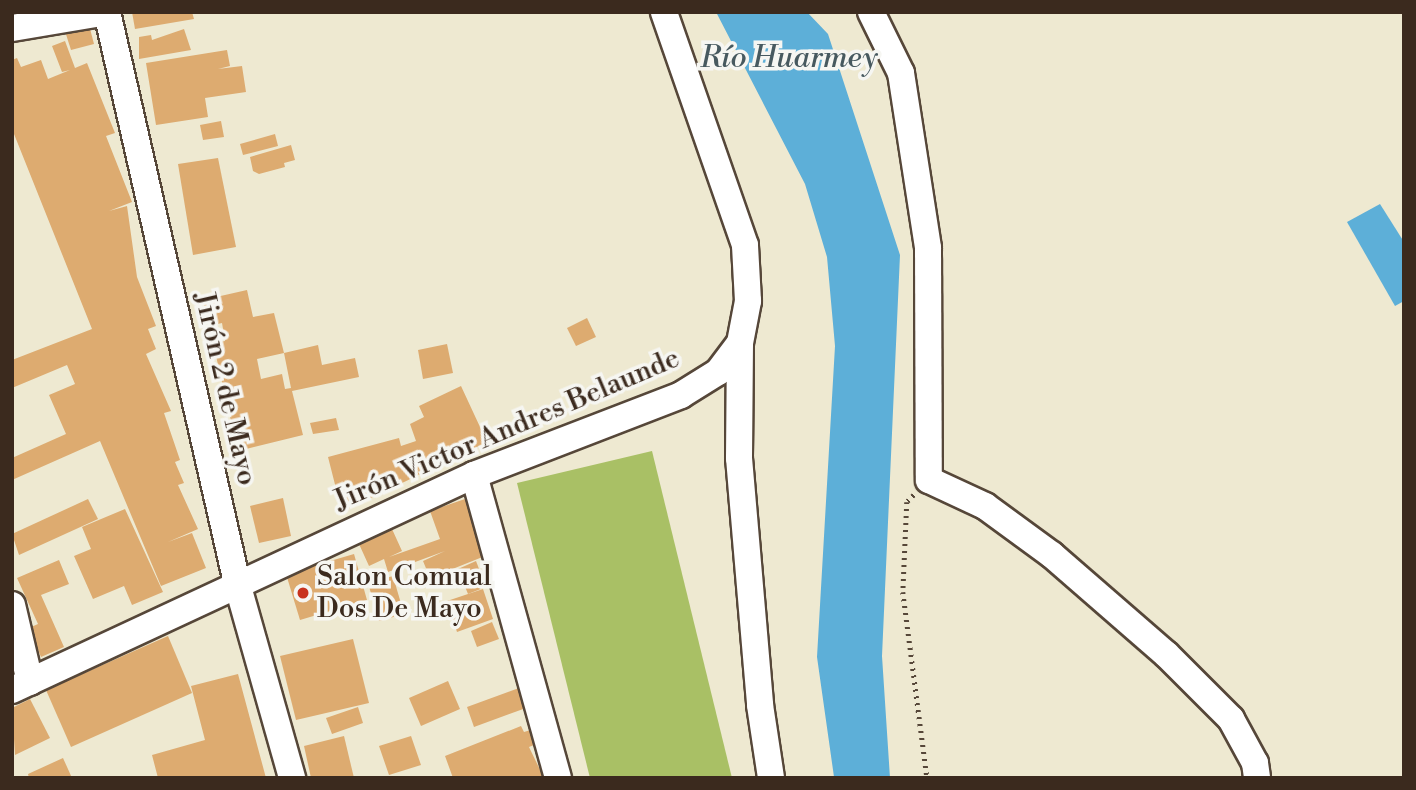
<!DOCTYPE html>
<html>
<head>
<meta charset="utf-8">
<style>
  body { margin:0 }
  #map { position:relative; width:1416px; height:790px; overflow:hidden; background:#eee9d1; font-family:"Libre Bodoni",serif }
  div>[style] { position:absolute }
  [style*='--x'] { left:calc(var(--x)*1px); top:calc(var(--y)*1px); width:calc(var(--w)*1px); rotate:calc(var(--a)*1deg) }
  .green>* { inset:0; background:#a9c065 }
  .water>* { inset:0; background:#5dafd8 }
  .building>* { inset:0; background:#ddab70 }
  .path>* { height:4.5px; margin-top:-2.25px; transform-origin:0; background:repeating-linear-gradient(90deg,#564739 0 2px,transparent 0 7px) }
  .roads { filter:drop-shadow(2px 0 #564739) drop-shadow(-2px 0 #564739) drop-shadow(0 2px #564739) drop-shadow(0 -2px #564739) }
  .minor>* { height:26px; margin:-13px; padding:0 13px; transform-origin:13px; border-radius:13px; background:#fff }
  .dots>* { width:19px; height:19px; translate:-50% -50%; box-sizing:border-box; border:4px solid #f6f6f2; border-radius:50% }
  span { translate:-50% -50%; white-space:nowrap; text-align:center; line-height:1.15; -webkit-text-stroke:7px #f6f6f2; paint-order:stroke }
  .street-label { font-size:28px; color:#3b2a1e }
  .poi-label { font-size:28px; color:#3b2a1e }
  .left { translate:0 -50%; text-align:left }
  .water-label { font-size:30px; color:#47595f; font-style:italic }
  .frame { position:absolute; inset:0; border:14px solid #3b2a1e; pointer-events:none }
</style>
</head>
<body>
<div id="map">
  <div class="green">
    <div style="clip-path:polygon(652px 451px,732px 778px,590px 778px,517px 483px)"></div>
  </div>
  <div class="water">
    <div style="clip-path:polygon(716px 12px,807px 12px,828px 34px,900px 255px,882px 656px,890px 778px,834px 777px,817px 657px,835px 346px,827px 257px,805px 184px)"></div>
    <div style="clip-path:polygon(1380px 204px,1404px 242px,1404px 301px,1395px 306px,1347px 222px)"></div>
  </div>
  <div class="building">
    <div style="clip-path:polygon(132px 12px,192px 12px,194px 19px,135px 29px)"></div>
    <div style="clip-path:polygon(88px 21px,94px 44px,71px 50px,64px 28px)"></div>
    <div style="clip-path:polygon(184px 29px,191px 50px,139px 59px,139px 37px,151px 35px,152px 40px)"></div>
    <div style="clip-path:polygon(65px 41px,75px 68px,87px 63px,115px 133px,106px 136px,132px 202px,109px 211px,127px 206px,137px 277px,156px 326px,148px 329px,156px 349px,146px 354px,171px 411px,164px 413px,180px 460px,175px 462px,184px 483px,178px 485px,198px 529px,168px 542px,192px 533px,206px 568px,161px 586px,100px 441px,12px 480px,12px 458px,66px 434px,49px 395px,75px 384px,67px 365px,12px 388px,12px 360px,92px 329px,12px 129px,12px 60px,17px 58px,21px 67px,41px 60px,48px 79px,70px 70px,62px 72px,52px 46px)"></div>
    <div style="clip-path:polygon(227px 50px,230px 66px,218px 69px,242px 66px,246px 92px,205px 98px,208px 117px,156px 125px,146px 63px)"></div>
    <div style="clip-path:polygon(221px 121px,224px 137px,203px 140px,200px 125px)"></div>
    <div style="clip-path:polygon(275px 134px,278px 146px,243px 155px,240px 144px)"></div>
    <div style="clip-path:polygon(291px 145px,295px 160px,284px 163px,285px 167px,259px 174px,253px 171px,250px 157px)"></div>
    <div style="clip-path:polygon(218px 158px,236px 247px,193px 255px,178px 164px)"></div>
    <div style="clip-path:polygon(247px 290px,253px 317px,274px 313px,284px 353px,257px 359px,261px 379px,282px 374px,285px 389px,291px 388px,284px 353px,318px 345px,322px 365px,355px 358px,359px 377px,292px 391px,303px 435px,238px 451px,213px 343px,225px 341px,222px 323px,209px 326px,203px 300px)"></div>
    <div style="clip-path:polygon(587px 318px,596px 337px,576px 346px,567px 328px)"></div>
    <div style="clip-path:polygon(447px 344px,453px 373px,423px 379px,418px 350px)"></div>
    <div style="clip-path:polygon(461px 386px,487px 442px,342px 512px,328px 457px,399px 438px,401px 446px,416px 441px,410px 424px,424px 417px,419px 406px)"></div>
    <div style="clip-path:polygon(336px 418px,339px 430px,313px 434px,310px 423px)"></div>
    <div style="clip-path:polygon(283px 498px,291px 536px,259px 543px,250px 506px)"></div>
    <div style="clip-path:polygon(88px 499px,98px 519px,19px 555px,12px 534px)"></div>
    <div style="clip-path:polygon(465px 499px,485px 556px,430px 578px,423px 561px,445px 551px,388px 572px,384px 559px,369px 566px,359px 544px,392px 529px,402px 551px,389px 557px,440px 539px,430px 511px)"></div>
    <div style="clip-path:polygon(125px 509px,163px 592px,132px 605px,124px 586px,93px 599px,74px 556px,91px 549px,82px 527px)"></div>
    <div style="clip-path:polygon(354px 554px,367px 600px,300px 620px,286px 574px)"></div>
    <div style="clip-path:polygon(59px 560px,69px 584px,41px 595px,64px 647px,41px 657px,29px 628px,38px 624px,17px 578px)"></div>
    <div style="clip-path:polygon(476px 561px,486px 587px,468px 594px,458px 569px)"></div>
    <div style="clip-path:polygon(393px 576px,404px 614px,379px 621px,368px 583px)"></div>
    <div style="clip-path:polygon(483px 589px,493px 619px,457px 632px,447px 601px)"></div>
    <div style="clip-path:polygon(492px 622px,499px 639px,477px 647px,471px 631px)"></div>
    <div style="clip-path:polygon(168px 636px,192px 693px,71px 747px,46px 690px)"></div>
    <div style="clip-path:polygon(353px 639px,369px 703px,296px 720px,280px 656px)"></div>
    <div style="clip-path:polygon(238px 674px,266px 778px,158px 778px,152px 755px,205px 740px,191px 686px)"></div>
    <div style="clip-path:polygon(448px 681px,460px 709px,421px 726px,409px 698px)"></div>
    <div style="clip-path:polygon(519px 688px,526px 708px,474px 727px,467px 707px)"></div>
    <div style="clip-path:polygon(30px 699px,50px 738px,15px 755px,12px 708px)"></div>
    <div style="clip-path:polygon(358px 707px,363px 723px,332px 734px,326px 718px)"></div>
    <div style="clip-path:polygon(521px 726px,524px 732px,534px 729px,539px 743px,529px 747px,544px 778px,453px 778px,445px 756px)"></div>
    <div style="clip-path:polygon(344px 736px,354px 778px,311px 778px,304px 746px)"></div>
    <div style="clip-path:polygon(411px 736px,421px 765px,389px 775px,379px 746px)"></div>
    <div style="clip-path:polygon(63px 758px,72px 778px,29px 778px,28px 774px)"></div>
  </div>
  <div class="path">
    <div style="--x:914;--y:495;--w:10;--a:135"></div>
    <div style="--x:907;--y:502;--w:90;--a:92.5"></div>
    <div style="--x:903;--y:592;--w:188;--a:82.6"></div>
  </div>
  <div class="roads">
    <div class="minor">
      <div style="--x:107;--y:12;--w:586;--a:77.17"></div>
      <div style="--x:237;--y:583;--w:203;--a:74.2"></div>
      <div style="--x:871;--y:12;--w:68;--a:63.8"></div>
      <div style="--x:901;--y:73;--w:177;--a:81.2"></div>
      <div style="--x:928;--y:248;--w:232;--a:89.8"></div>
      <div style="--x:929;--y:480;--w:62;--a:24.9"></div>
      <div style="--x:985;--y:506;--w:83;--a:36.2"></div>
      <div style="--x:1052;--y:555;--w:151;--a:41"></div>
      <div style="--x:1166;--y:654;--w:92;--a:45"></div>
      <div style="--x:1231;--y:719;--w:50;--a:61.4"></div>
      <div style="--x:1255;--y:763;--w:15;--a:82"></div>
      <div style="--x:12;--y:28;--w:96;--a:-9.6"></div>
      <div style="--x:740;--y:343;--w:115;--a:90.5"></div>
      <div style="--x:739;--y:458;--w:248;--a:85.1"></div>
      <div style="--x:760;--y:705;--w:74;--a:81.4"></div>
      <div style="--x:474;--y:475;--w:314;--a:74.5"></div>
      <div style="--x:12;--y:605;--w:79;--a:76.8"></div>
      <div style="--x:12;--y:690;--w:510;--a:-24.96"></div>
      <div style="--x:474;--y:475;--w:222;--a:-21.1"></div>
      <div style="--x:681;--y:395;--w:44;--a:-31.9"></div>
      <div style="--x:718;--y:372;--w:36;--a:-53"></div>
      <div style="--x:740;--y:343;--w:43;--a:-79.2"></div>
      <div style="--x:748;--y:301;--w:56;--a:-93.1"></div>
      <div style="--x:745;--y:245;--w:247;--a:-109.2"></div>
    </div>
  </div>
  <div class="dots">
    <div style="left:303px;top:593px;background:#c8321e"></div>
  </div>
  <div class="street-label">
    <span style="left:225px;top:389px;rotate:77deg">Jirón 2 de Mayo</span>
    <span style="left:507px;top:430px;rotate:-23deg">Jirón Victor Andres Belaunde</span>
  </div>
  <div class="poi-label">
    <span class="left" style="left:317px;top:593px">Salon Comual<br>Dos De Mayo</span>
  </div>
  <div class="water-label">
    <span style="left:789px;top:58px">Río Huarmey</span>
  </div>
  <div class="frame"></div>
</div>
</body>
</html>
